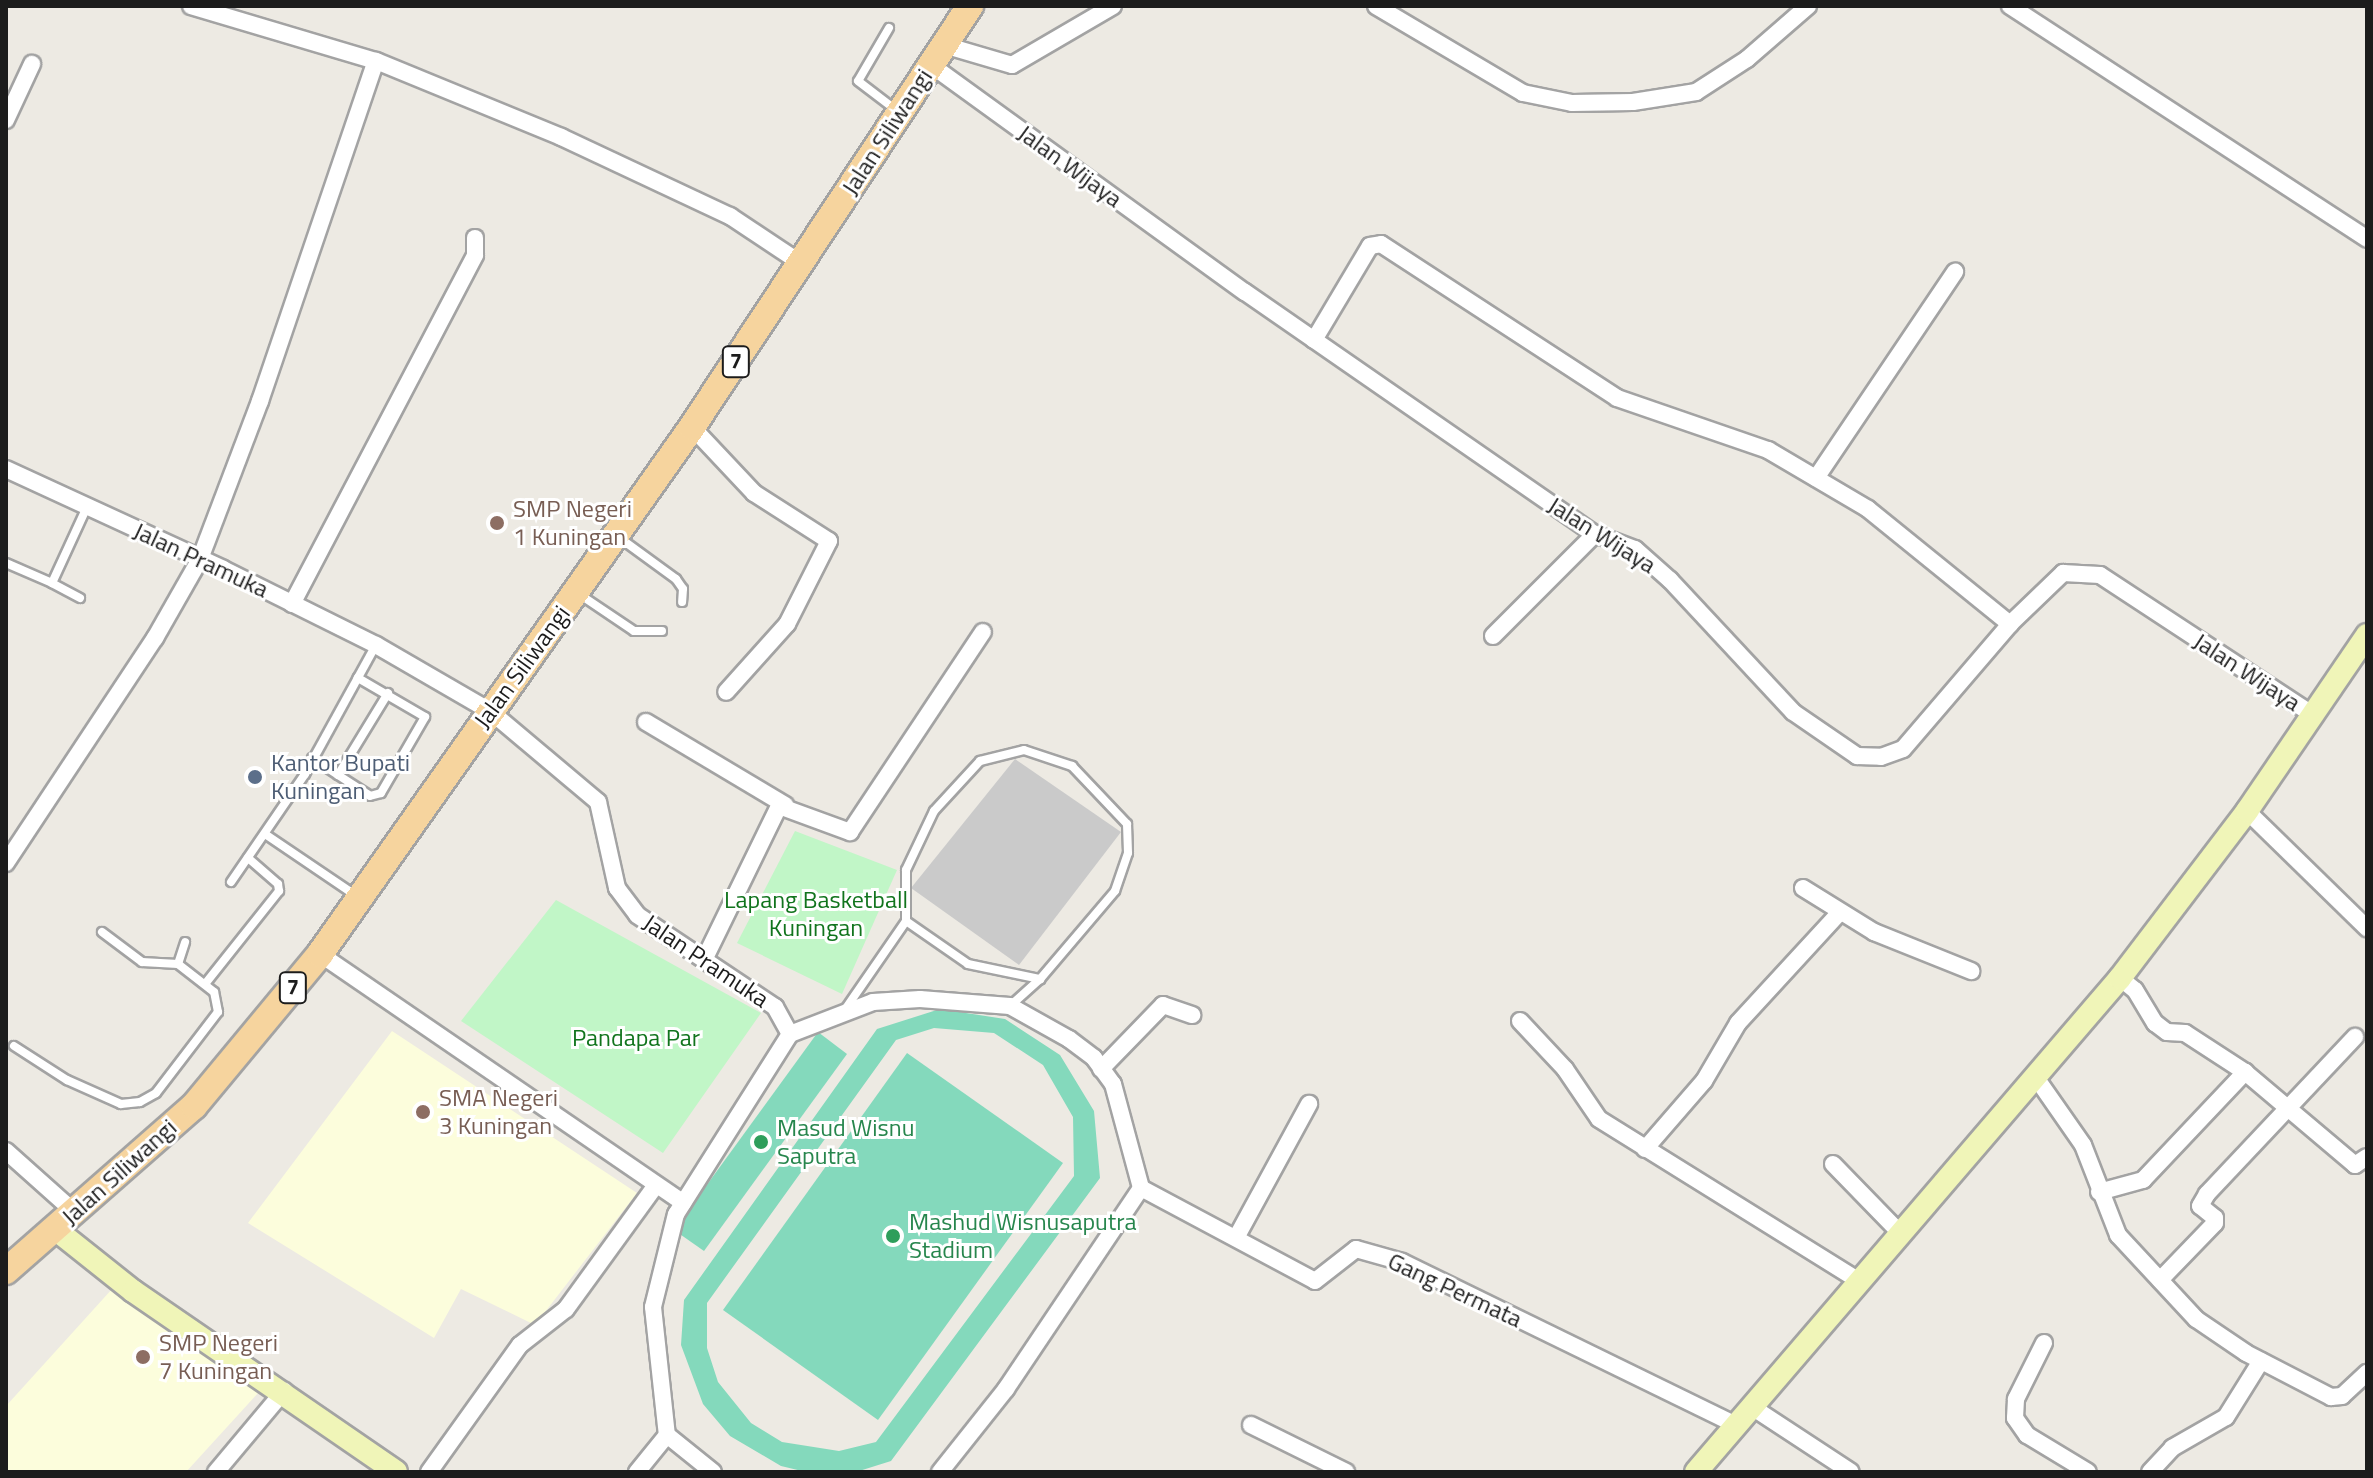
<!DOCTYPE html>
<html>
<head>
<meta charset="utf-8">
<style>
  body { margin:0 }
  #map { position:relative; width:2373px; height:1478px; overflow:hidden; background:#edeae3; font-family:"Titillium Web",sans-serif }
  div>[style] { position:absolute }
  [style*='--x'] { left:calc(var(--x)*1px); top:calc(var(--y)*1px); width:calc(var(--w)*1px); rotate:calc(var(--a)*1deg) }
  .education>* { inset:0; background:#fcfddc }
  .religious>* { inset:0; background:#cacaca }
  .park>* { inset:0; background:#c1f6c7 }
  .pitch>* { inset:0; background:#84d9bc }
  .roads { filter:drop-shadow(2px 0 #a3a3a3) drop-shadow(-2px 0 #a3a3a3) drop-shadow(0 2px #a3a3a3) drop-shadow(0 -2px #a3a3a3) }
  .lane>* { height:8px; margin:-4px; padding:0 4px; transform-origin:4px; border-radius:4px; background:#fff }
  .street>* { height:16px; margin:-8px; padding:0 8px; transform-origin:8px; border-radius:8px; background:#fff }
  .secondary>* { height:22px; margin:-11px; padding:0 11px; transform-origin:11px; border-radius:11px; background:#f0f5b8 }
  .primary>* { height:26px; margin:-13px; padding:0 13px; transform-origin:13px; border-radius:13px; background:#f6d49e }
  .dots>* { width:22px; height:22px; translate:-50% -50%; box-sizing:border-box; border:4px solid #fff; border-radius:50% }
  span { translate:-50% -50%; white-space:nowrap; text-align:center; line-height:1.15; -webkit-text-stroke:6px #fff; paint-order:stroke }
  .shield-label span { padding:2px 6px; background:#fff; border:2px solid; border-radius:6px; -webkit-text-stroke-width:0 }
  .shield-label { font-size:22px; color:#1c1c1c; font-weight:700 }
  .street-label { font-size:24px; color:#1c1c1c }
  .education-label { font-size:24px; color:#785e54 }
  .left { translate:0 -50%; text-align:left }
  .service-label { font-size:24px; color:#4e5e75 }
  .park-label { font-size:24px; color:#11741d }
  .leisure-label { font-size:24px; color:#27864d }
  .frame { position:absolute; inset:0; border:8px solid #1c1c1c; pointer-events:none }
</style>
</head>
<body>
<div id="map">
  <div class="education">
    <div style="clip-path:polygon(392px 1031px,637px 1193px,535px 1325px,461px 1289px,434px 1338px,248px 1223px)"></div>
    <div style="clip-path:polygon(122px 1278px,269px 1381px,186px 1472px,6px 1472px,6px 1406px)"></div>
  </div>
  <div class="religious">
    <div style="clip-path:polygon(1015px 759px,1121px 832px,1019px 965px,911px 888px)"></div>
  </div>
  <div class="park">
    <div style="clip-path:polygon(795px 831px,897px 870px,842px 994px,737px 943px)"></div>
    <div style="clip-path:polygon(556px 900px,761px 1013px,663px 1153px,461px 1021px)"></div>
  </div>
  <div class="pitch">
    <div style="clip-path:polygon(evenodd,940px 1009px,1005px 1019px,1060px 1055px,1094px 1111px,1100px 1178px,891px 1461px,856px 1472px,806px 1472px,781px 1466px,730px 1436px,703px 1404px,681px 1345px,684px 1300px,877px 1029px,940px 1009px,934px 1028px,994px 1033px,1043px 1065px,1073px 1117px,1074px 1176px,876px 1442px,839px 1451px,782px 1442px,751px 1423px,718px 1382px,707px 1348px,707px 1303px,896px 1040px,934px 1028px)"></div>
    <div style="clip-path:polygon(818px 1032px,847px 1054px,704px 1251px,674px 1230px)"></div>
    <div style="clip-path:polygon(907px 1053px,1063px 1163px,878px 1420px,723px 1310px)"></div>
  </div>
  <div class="roads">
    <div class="lane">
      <div style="--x:889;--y:28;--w:61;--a:120.3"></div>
      <div style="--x:858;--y:81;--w:48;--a:37.3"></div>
      <div style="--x:617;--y:536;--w:73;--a:36.1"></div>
      <div style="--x:676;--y:579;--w:12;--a:55"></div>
      <div style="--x:683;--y:589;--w:13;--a:94"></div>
      <div style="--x:6;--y:563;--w:50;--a:23.5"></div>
      <div style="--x:579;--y:594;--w:66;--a:33.9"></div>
      <div style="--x:634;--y:631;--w:28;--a:0"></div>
      <div style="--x:80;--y:598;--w:32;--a:-152"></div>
      <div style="--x:52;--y:583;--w:84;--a:-65.3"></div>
      <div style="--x:312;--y:758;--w:31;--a:33"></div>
      <div style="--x:338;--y:775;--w:96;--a:-58.6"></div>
      <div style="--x:338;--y:775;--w:38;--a:33"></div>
      <div style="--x:370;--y:796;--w:11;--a:-15"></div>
      <div style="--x:381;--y:793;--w:88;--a:-59.9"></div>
      <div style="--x:425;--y:717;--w:78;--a:-149.8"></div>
      <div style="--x:265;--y:834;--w:109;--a:34.1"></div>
      <div style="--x:231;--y:882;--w:131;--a:-55.6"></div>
      <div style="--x:305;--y:774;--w:147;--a:-61.2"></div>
      <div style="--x:906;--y:921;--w:75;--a:34.7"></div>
      <div style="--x:968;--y:964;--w:74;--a:11.8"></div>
      <div style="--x:102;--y:932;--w:50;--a:36.9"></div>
      <div style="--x:142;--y:962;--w:36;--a:3"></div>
      <div style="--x:205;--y:984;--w:119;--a:-51.5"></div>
      <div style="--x:279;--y:891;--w:7;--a:-98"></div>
      <div style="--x:278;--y:884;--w:40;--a:-139"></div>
      <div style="--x:844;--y:1011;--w:109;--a:-55.4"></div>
      <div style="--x:906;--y:921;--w:51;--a:-90"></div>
      <div style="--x:906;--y:870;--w:65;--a:-64.6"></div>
      <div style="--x:934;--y:811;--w:68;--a:-47.4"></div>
      <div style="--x:980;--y:761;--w:45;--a:-14"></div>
      <div style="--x:1024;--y:750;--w:51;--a:18.4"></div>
      <div style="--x:1072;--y:766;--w:80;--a:46.5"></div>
      <div style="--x:1127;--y:824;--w:29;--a:88"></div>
      <div style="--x:1128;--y:853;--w:40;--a:108.9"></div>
      <div style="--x:1115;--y:891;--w:116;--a:130.4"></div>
      <div style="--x:1040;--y:979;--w:40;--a:138"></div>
      <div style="--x:14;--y:1046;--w:63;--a:32.7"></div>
      <div style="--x:67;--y:1080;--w:59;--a:24"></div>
      <div style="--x:121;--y:1104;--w:19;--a:-6"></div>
      <div style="--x:140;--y:1102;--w:18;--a:-29"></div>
      <div style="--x:156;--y:1093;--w:102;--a:-52.6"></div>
      <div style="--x:218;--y:1012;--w:20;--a:-101"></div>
      <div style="--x:214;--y:992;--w:46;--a:-142.1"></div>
      <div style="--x:178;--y:964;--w:23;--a:-72"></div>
    </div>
    <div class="street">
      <div style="--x:191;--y:6;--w:193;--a:16.6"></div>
      <div style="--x:376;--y:61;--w:200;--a:22.3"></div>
      <div style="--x:561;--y:137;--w:187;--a:25.1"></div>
      <div style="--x:730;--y:216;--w:87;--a:33.7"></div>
      <div style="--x:1376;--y:6;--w:171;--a:30.6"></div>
      <div style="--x:1523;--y:93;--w:50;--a:11.5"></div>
      <div style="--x:1572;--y:103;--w:61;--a:-0.9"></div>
      <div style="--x:1633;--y:102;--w:64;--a:-9"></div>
      <div style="--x:1696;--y:92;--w:61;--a:-32.9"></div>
      <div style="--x:1747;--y:59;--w:81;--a:-41"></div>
      <div style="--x:2010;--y:6;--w:426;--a:33.1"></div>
      <div style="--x:944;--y:45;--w:71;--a:16.4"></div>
      <div style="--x:1012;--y:65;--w:117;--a:-30.3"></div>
      <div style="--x:931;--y:65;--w:387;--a:35.9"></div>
      <div style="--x:1245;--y:292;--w:426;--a:34.7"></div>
      <div style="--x:1595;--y:534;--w:43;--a:20.6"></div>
      <div style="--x:1635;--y:549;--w:47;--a:41.5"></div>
      <div style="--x:1670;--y:580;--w:180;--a:47"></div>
      <div style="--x:1793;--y:712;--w:78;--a:34.5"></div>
      <div style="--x:1857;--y:756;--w:24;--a:2"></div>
      <div style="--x:1881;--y:757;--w:23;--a:-20"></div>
      <div style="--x:1903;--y:749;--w:165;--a:-49.4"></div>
      <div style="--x:2010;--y:624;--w:74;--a:-43.9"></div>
      <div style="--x:2063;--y:573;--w:37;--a:3"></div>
      <div style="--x:2100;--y:575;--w:251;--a:33.3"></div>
      <div style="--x:6;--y:120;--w:62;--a:-65.1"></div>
      <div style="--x:1314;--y:340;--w:109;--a:-59.2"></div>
      <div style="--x:1370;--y:246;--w:11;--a:-10"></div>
      <div style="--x:1381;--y:244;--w:282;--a:33.1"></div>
      <div style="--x:1617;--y:398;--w:160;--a:19"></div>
      <div style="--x:1768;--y:450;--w:116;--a:30.5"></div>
      <div style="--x:1868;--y:509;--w:183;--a:39"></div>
      <div style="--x:692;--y:427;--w:91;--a:46.8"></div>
      <div style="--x:754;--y:493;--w:89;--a:32.6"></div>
      <div style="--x:829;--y:541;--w:93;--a:116.8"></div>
      <div style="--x:787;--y:624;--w:91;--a:131.9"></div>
      <div style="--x:6;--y:469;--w:239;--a:24.7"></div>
      <div style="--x:223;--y:569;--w:171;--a:26.4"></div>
      <div style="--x:376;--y:645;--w:132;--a:30.1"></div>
      <div style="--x:490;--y:711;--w:141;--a:40.1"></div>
      <div style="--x:598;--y:802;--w:88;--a:77.5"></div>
      <div style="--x:617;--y:888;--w:34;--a:53"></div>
      <div style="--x:637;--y:915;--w:166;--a:33.7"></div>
      <div style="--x:775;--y:1007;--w:31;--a:61"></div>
      <div style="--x:790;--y:1034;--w:213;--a:122.3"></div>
      <div style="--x:676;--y:1214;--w:96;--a:103.9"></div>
      <div style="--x:653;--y:1307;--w:129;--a:83.8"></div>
      <div style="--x:667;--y:1435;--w:48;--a:129"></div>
      <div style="--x:1816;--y:478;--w:249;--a:-56"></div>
      <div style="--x:292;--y:604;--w:394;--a:-62.3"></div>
      <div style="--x:475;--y:255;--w:17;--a:-90"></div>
      <div style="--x:1493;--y:636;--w:144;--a:-45"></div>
      <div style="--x:646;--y:722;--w:162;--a:30.8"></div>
      <div style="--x:2247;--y:811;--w:168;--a:44.3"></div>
      <div style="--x:6;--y:863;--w:270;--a:-56.5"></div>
      <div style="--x:155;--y:638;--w:91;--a:-60.3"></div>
      <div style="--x:200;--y:559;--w:169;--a:-69.2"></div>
      <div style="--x:260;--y:401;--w:359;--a:-71.2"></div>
      <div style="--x:1803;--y:888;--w:84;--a:31.8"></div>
      <div style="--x:1874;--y:932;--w:105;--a:21.9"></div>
      <div style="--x:320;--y:954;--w:440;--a:34.4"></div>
      <div style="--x:704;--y:960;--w:171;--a:-64"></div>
      <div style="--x:779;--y:806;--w:76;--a:20.1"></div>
      <div style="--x:850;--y:832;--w:240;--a:-56.4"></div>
      <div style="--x:2120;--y:978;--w:19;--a:39"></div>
      <div style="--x:2135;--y:990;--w:39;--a:59"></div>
      <div style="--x:2155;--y:1023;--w:15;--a:37"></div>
      <div style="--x:2167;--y:1032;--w:18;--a:3"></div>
      <div style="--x:2185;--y:1033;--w:72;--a:33"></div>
      <div style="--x:2245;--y:1072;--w:144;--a:40.2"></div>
      <div style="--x:2355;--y:1165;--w:14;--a:-34"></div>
      <div style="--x:1520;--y:1021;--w:66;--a:46.8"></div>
      <div style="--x:1565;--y:1069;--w:60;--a:55.8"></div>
      <div style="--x:1599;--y:1119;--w:306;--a:31.9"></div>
      <div style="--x:790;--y:1034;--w:89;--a:-21.1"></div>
      <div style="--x:873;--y:1002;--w:47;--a:-3.7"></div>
      <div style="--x:920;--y:999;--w:90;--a:4.4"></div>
      <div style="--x:1010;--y:1006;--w:68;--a:29.2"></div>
      <div style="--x:1069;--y:1039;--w:31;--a:37"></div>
      <div style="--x:1094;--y:1058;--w:32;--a:54"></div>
      <div style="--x:1113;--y:1084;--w:108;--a:74.9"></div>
      <div style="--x:1141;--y:1188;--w:242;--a:123.9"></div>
      <div style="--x:1006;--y:1389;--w:106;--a:128.5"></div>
      <div style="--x:1101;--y:1069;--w:89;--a:-45.9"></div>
      <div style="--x:1163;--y:1005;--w:31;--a:19"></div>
      <div style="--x:2037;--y:1079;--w:80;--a:55.1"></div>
      <div style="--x:2083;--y:1145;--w:97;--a:68.7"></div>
      <div style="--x:2118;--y:1235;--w:115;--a:47.1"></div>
      <div style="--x:2196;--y:1319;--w:60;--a:34.2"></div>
      <div style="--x:2246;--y:1353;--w:96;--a:27.4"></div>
      <div style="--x:2331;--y:1397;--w:11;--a:-5"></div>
      <div style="--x:2342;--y:1396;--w:34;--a:-43"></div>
      <div style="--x:1645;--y:1149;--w:90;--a:-49.1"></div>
      <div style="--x:1704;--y:1081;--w:67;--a:-59.6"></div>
      <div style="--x:1738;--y:1023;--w:149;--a:-47.4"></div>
      <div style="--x:6;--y:1151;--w:89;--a:41.8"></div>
      <div style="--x:1833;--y:1164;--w:99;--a:45.8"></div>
      <div style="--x:1141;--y:1188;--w:197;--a:28.1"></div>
      <div style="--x:1315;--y:1281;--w:52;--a:-38"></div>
      <div style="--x:1356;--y:1249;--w:48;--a:15.8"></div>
      <div style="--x:1402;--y:1262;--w:372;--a:26"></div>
      <div style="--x:2099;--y:1192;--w:46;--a:-15.3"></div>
      <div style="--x:2143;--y:1180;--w:149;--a:-46.6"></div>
      <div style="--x:1236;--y:1238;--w:153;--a:-61.4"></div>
      <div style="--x:2160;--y:1280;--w:79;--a:-46"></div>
      <div style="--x:2215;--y:1223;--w:5;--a:-90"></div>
      <div style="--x:2215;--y:1218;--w:19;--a:-141"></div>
      <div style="--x:2200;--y:1206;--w:14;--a:-60"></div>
      <div style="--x:2207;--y:1194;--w:216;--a:-46.7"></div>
      <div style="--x:2044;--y:1343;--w:63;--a:116.6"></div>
      <div style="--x:2016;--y:1399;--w:19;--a:93"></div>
      <div style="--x:2015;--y:1418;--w:21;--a:55"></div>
      <div style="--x:2027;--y:1435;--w:71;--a:31.2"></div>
      <div style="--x:1752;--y:1407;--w:118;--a:33.3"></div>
      <div style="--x:1251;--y:1425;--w:106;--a:26.3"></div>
      <div style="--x:667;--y:1435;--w:59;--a:38.8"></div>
      <div style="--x:216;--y:1472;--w:106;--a:-50"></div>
      <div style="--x:429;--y:1472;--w:156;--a:-54.4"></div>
      <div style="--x:520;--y:1345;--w:58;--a:-38"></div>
      <div style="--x:566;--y:1309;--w:153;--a:-54"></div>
      <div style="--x:2150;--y:1472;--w:33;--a:-47"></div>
      <div style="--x:2172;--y:1448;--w:62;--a:-29.9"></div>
      <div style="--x:2226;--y:1417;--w:66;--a:-58"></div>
    </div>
    <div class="secondary">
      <div style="--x:55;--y:1229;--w:100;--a:38.5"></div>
      <div style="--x:133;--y:1291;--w:319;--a:34.5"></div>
      <div style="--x:1696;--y:1472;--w:651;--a:-49.36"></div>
      <div style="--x:2120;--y:978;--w:210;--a:-52.7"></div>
      <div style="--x:2247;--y:811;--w:213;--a:-55.7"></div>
    </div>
    <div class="primary">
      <div style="--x:6;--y:1271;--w:250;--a:-41.3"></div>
      <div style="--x:194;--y:1106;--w:197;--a:-50.3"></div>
      <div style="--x:320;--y:954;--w:645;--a:-54.78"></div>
      <div style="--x:692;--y:427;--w:505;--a:-56.56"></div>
    </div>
  </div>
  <div class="dots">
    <div style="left:497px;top:523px;background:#8d6e63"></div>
    <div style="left:255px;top:777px;background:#5c6f8a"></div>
    <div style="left:423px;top:1112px;background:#8d6e63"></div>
    <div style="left:761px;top:1142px;background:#2e9e5b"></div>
    <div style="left:893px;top:1236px;background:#2e9e5b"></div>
    <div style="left:143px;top:1357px;background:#8d6e63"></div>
  </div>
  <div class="shield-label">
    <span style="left:736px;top:362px">7</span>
    <span style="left:293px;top:988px">7</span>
  </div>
  <div class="street-label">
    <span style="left:887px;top:132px;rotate:-57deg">Jalan Siliwangi</span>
    <span style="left:1070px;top:166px;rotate:36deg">Jalan Wijaya</span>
    <span style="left:1602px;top:535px;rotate:32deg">Jalan Wijaya</span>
    <span style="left:201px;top:560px;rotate:25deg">Jalan Pramuka</span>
    <span style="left:522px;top:667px;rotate:-54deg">Jalan Siliwangi</span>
    <span style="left:2247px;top:672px;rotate:33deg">Jalan Wijaya</span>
    <span style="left:706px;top:961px;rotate:34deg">Jalan Pramuka</span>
    <span style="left:119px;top:1172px;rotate:-42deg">Jalan Siliwangi</span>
    <span style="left:1455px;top:1290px;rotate:25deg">Gang Permata</span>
  </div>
  <div class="education-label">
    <span class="left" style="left:513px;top:523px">SMP Negeri<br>1 Kuningan</span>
    <span class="left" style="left:439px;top:1112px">SMA Negeri<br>3 Kuningan</span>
    <span class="left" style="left:159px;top:1357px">SMP Negeri<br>7 Kuningan</span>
  </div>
  <div class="service-label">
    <span class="left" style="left:271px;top:777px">Kantor Bupati<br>Kuningan</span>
  </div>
  <div class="park-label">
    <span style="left:816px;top:914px">Lapang Basketball<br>Kuningan</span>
    <span style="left:636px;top:1038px">Pandapa Par</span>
  </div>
  <div class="leisure-label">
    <span class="left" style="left:777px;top:1142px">Masud Wisnu<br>Saputra</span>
    <span class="left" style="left:909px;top:1236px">Mashud Wisnusaputra<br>Stadium</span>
  </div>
  <div class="frame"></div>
</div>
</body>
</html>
